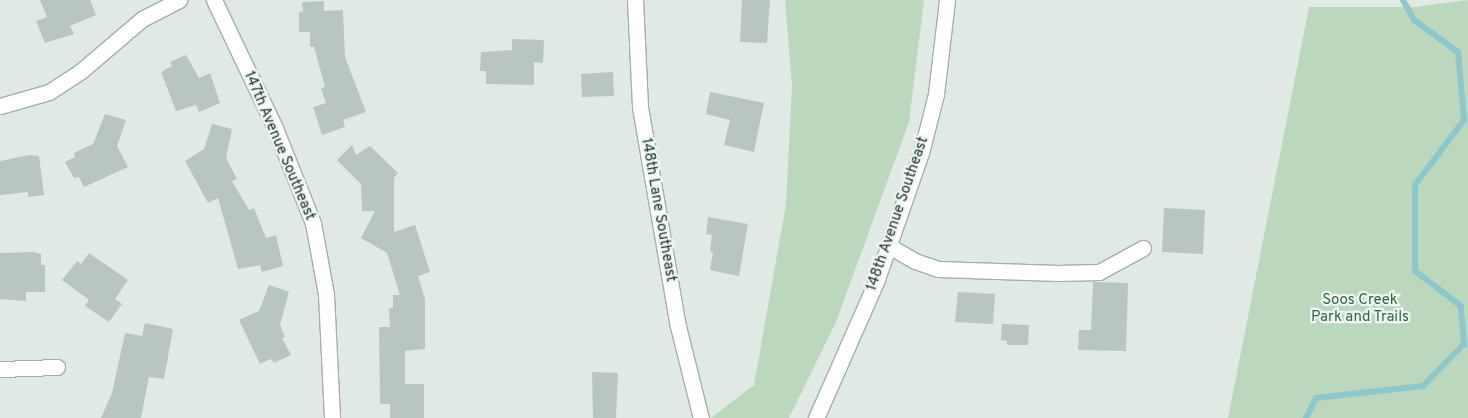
<!DOCTYPE html>
<html>
<head>
<meta charset="utf-8">
<style>
  body { margin:0 }
  #map { position:relative; width:1468px; height:418px; overflow:hidden; background:#e0e9e4; font-family:Overpass,sans-serif }
  div>[style] { position:absolute }
  [style*='--x'] { left:calc(var(--x)*1px); top:calc(var(--y)*1px); width:calc(var(--w)*1px); rotate:calc(var(--a)*1deg) }
  .green>* { inset:0; background:#bbd8bf }
  .stream>* { height:6px; margin:-3px; padding:0 3px; transform-origin:3px; border-radius:3px; background:#8dc7c9 }
  .building>* { inset:0; background:#b9c6bf }
  .roads { filter:drop-shadow(1px 0 #a3b0aa) drop-shadow(-1px 0 #a3b0aa) drop-shadow(0 1px #a3b0aa) drop-shadow(0 -1px #a3b0aa) }
  .minor>* { height:15px; margin:-7.5px; padding:0 7.5px; transform-origin:7.5px; border-radius:7.5px; background:#fff }
  span { translate:-50% -50%; white-space:nowrap; text-align:center; line-height:1.15; -webkit-text-stroke:4.5px #f0f6f2; paint-order:stroke }
  .street-label { font-size:15px; color:#22372f }
  .park-label { font-size:15px; color:#316940 }
</style>
</head>
<body>
<div id="map">
  <div class="green">
    <div style="clip-path:polygon(785px 0,924px 0,909px 122px,836px 322px,789px 418px,711px 418px,754px 385px,786px 204px,792px 86px)"></div>
    <div style="clip-path:polygon(1468px 0,1468px 418px,1228px 418px,1309px 7px,1415px 7px)"></div>
  </div>
  <div class="stream">
    <div style="--x:1306;--y:418;--w:22;--a:-63"></div>
    <div style="--x:1316;--y:398;--w:108;--a:-6.4"></div>
    <div style="--x:1423;--y:386;--w:59;--a:-45.7"></div>
    <div style="--x:1464;--y:344;--w:38;--a:-95"></div>
    <div style="--x:1461;--y:306;--w:58;--a:-142.7"></div>
    <div style="--x:1415;--y:271;--w:86;--a:-90"></div>
    <div style="--x:1415;--y:185;--w:81;--a:-53"></div>
    <div style="--x:1464;--y:120;--w:68;--a:-95"></div>
    <div style="--x:1458;--y:52;--w:54;--a:-144"></div>
    <div style="--x:1414;--y:20;--w:23;--a:-119"></div>
  </div>
  <div class="building">
    <div style="clip-path:polygon(40px 0,90px 0,96px 15px,70px 26px,74px 34px,45px 43px,36px 21px,47px 17px)"></div>
    <div style="clip-path:polygon(742px 0,770px 0,767px 43px,740px 42px)"></div>
    <div style="clip-path:polygon(324px 1px,324px 11px,343px 10px,345px 57px,366px 112px,343px 120px,345px 127px,322px 135px,313px 107px,326px 103px,321px 88px,325px 87px,314px 47px,310px 47px,310px 32px,299px 32px,299px 12px,303px 12px,302px 2px)"></div>
    <div style="clip-path:polygon(512px 39px,544px 40px,543px 63px,534px 62px,534px 85px,486px 84px,486px 71px,480px 71px,481px 52px,512px 50px)"></div>
    <div style="clip-path:polygon(186px 55px,199px 78px,210px 73px,220px 103px,199px 112px,196px 105px,176px 111px,161px 72px,172px 66px,170px 62px)"></div>
    <div style="clip-path:polygon(613px 72px,614px 96px,582px 97px,581px 74px)"></div>
    <div style="clip-path:polygon(710px 92px,764px 103px,754px 152px,724px 145px,730px 120px,706px 114px)"></div>
    <div style="clip-path:polygon(105px 114px,126px 120px,117px 146px,128px 167px,84px 187px,79px 177px,74px 178px,65px 162px,75px 157px,74px 153px,93px 144px)"></div>
    <div style="clip-path:polygon(212px 124px,232px 129px,226px 158px,237px 179px,232px 181px,249px 210px,254px 208px,266px 238px,276px 235px,283px 266px,262px 272px,260px 265px,238px 269px,218px 198px,208px 203px,185px 161px,204px 149px)"></div>
    <div style="clip-path:polygon(352px 145px,356px 155px,370px 146px,398px 173px,394px 178px,394px 232px,415px 225px,430px 272px,418px 276px,425px 299px,425px 349px,405px 351px,405px 384px,424px 384px,424px 418px,390px 418px,390px 404px,380px 404px,379px 327px,390px 327px,389px 308px,393px 308px,393px 295px,400px 295px,387px 253px,361px 238px,375px 211px,362px 211px,361px 184px,337px 160px)"></div>
    <div style="clip-path:polygon(29px 155px,39px 156px,44px 195px,28px 197px,28px 192px,0 195px,0 161px)"></div>
    <div style="clip-path:polygon(1164px 208px,1205px 210px,1203px 254px,1162px 252px)"></div>
    <div style="clip-path:polygon(708px 217px,748px 224px,739px 276px,710px 270px,713px 252px,710px 251px,712px 235px,706px 234px)"></div>
    <div style="clip-path:polygon(33px 252px,41px 254px,41px 265px,45px 265px,45px 292px,26px 292px,26px 301px,0 299px,0 253px)"></div>
    <div style="clip-path:polygon(89px 253px,128px 280px,115px 299px,122px 304px,109px 322px,85px 306px,89px 300px,62px 280px,77px 261px,81px 264px)"></div>
    <div style="clip-path:polygon(1093px 282px,1128px 283px,1126px 351px,1078px 350px,1079px 330px,1091px 330px)"></div>
    <div style="clip-path:polygon(269px 285px,289px 292px,280px 325px,285px 337px,282px 338px,291px 355px,274px 363px,271px 359px,260px 364px,239px 320px,259px 311px)"></div>
    <div style="clip-path:polygon(958px 292px,995px 294px,993px 324px,955px 322px)"></div>
    <div style="clip-path:polygon(145px 323px,173px 329px,164px 379px,149px 377px,141px 418px,101px 418px,112px 393px,125px 333px,142px 336px)"></div>
    <div style="clip-path:polygon(1002px 324px,1029px 325px,1028px 345px,1007px 345px,1007px 341px,1001px 340px)"></div>
    <div style="clip-path:polygon(592px 372px,618px 373px,616px 418px,593px 418px)"></div>
  </div>
  <div class="roads">
    <div class="minor">
      <div style="--x:214;--y:0;--w:142;--a:64.5"></div>
      <div style="--x:275;--y:128;--w:102;--a:68.2"></div>
      <div style="--x:313;--y:223;--w:72;--a:79.6"></div>
      <div style="--x:326;--y:294;--w:124;--a:87.2"></div>
      <div style="--x:635;--y:0;--w:107;--a:87.3"></div>
      <div style="--x:640;--y:107;--w:222;--a:80.2"></div>
      <div style="--x:678;--y:326;--w:95;--a:76"></div>
      <div style="--x:0;--y:106;--w:51;--a:-15.9"></div>
      <div style="--x:49;--y:92;--w:38;--a:-33"></div>
      <div style="--x:81;--y:71;--w:80;--a:-40.4"></div>
      <div style="--x:142;--y:19;--w:42;--a:-27.2"></div>
      <div style="--x:889;--y:246;--w:30;--a:30"></div>
      <div style="--x:915;--y:261;--w:24;--a:19"></div>
      <div style="--x:938;--y:269;--w:120;--a:1.9"></div>
      <div style="--x:1058;--y:273;--w:41;--a:-1.4"></div>
      <div style="--x:1099;--y:272;--w:50;--a:-28.6"></div>
      <div style="--x:0;--y:369;--w:57;--a:-2"></div>
      <div style="--x:816;--y:418;--w:149;--a:-66.2"></div>
      <div style="--x:876;--y:282;--w:137;--a:-70.8"></div>
      <div style="--x:921;--y:153;--w:61;--a:-75.7"></div>
      <div style="--x:936;--y:94;--w:95;--a:-83.3"></div>
    </div>
  </div>
  <div class="street-label">
    <span style="left:279px;top:146px;rotate:67deg">147th Avenue Southeast</span>
    <span style="left:658px;top:210px;rotate:80deg">148th Lane Southeast</span>
    <span style="left:898px;top:214px;rotate:-71deg">148th Avenue Southeast</span>
  </div>
  <div class="park-label">
    <span style="left:1360px;top:309px">Soos Creek<br>Park and Trails</span>
  </div>
</div>
</body>
</html>
